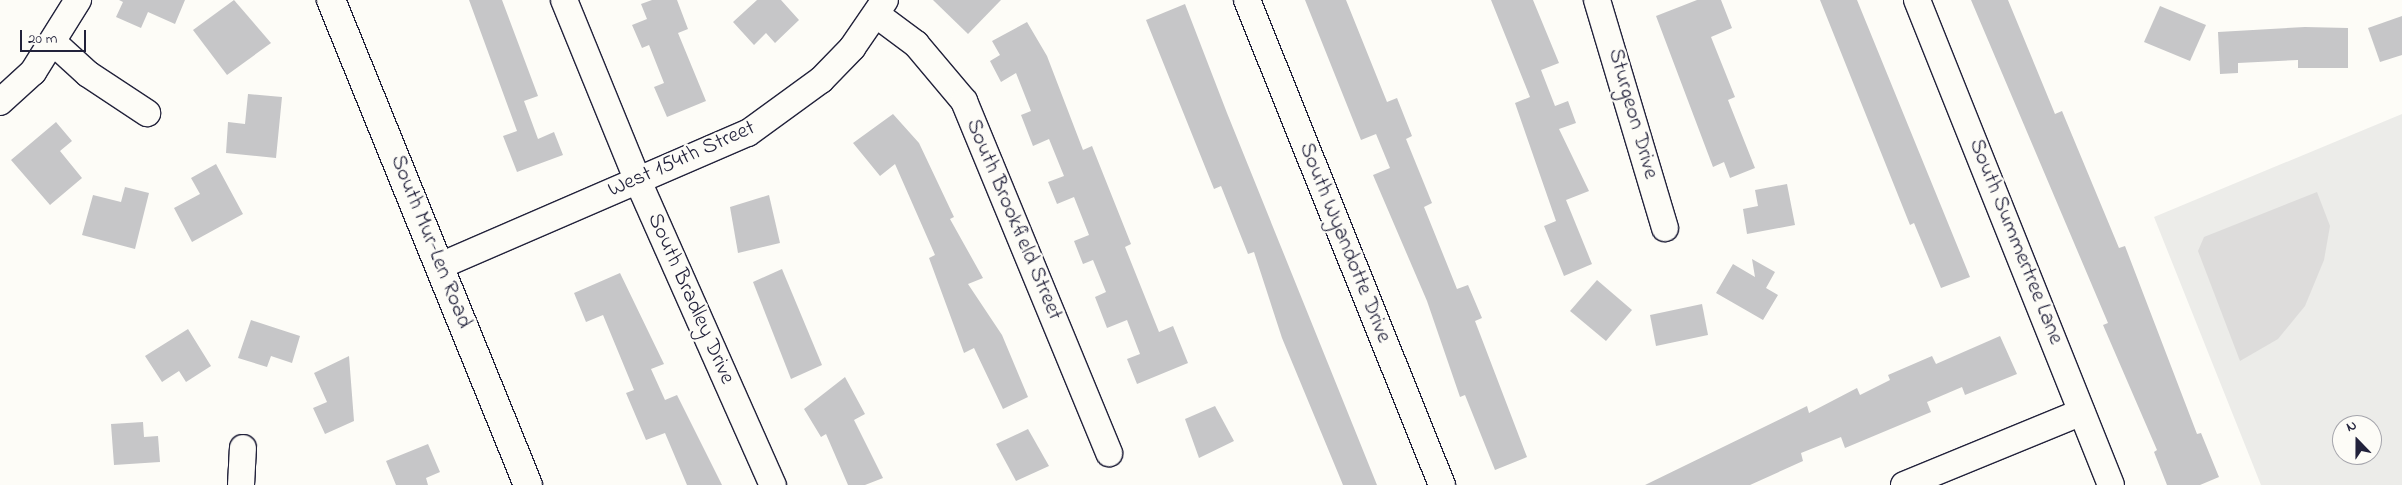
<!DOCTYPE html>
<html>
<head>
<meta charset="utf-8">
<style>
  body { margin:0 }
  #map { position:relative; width:2402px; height:485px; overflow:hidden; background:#fdfcf7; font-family:"Indie Flower",sans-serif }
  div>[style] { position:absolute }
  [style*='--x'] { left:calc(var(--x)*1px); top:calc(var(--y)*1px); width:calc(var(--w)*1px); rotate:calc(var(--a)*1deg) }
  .built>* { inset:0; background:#ecece9 }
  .green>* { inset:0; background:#dddcdb }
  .building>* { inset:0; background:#c6c6c8 }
  .roads { filter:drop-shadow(1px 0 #22223b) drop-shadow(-1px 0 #22223b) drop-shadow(0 1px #22223b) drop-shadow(0 -1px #22223b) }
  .minor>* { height:26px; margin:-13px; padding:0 13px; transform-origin:13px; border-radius:13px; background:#fdfcf7 }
  .major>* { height:28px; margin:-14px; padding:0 14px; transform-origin:14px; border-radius:14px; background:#fdfcf7 }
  span { translate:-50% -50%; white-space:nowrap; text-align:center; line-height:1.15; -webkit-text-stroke:4.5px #fdfcf7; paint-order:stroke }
  .street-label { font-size:22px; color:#22223b }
  .north { position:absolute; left:2332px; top:415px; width:50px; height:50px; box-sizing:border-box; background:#fdfcf7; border:1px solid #a5a5ac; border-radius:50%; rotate:338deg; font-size:14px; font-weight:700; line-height:20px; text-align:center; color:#22223b }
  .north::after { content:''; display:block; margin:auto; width:18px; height:22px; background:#22223b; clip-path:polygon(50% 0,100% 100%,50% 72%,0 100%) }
  .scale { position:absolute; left:20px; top:30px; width:66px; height:22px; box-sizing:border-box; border:2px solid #22223b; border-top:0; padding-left:6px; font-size:15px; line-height:18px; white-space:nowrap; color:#22223b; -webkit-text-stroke:4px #fdfcf7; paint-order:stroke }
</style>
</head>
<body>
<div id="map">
  <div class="built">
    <div style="clip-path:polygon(evenodd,2402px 114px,2402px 485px,2261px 485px,2154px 217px,2402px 114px,2342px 425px,2372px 425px,2372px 455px,2342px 455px,2342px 425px)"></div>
  </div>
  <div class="green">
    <div style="clip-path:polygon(2317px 192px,2330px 226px,2324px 260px,2305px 306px,2278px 339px,2240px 361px,2198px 251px,2204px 237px)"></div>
  </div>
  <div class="building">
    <div style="clip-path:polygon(119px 0,185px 0,175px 24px,148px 12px,141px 28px,116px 17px,123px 2px)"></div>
    <div style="clip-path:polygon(234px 0,271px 43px,227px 75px,193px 30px)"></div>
    <div style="clip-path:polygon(469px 0,502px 0,538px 96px,524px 101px,538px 139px,554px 132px,563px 155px,517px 172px,503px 136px,517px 131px)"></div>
    <div style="clip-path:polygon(652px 0,677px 0,688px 29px,678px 33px,706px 101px,667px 117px,654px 87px,664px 83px,649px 45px,642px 48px,632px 25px,647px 19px,641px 4px)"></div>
    <div style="clip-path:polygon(757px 0,781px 0,799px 20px,775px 43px,766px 33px,754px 45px,733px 22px)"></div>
    <div style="clip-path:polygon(933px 0,1001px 0,968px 34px)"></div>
    <div style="clip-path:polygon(1305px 0,1346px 0,1387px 102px,1397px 98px,1412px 136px,1406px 139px,1432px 203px,1424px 207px,1457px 289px,1468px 285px,1482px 318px,1475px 321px,1527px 457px,1495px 470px,1465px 395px,1460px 397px,1427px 301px,1373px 175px,1390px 168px,1376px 134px,1361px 140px)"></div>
    <div style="clip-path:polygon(1491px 0,1533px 0,1559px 63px,1541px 70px,1555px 106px,1568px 101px,1576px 123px,1559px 129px,1589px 191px,1566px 200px,1592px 264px,1564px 276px,1544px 226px,1556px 221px,1515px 103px,1530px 97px)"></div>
    <div style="clip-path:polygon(1697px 0,1721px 0,1732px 28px,1711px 37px,1735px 97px,1728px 100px,1755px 168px,1730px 178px,1724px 162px,1713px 167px,1656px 16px)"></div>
    <div style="clip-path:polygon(1820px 0,1857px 0,1970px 277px,1941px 288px,1914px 223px,1910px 225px)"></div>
    <div style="clip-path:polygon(1971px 0,2008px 0,2055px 114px,2062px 111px,2119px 248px,2125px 246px,2197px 434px,2201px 433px,2219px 477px,2200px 485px,2167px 485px,2154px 452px,2157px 450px,2103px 325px,2108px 323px)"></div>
    <div style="clip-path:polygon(1185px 4px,1227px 113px,1377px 485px,1343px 485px,1282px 338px,1254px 252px,1248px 254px,1221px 186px,1214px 189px,1146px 20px)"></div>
    <div style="clip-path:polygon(2160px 6px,2206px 25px,2190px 61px,2144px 42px)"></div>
    <div style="clip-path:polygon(2402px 16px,2402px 55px,2380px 62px,2368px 28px)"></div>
    <div style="clip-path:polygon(1027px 22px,1047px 56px,1083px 150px,1092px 146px,1131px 244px,1125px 247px,1159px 332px,1173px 326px,1188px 363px,1137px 384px,1127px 359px,1140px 354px,1127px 320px,1107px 328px,1095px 297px,1106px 292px,1093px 260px,1083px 264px,1074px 241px,1089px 235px,1074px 197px,1057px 204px,1048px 182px,1064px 176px,1049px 139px,1033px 146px,1021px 115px,1031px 111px,1016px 73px,1001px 82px,990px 61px,1000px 55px,992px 41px)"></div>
    <div style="clip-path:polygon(2305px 27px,2348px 28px,2348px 68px,2298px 68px,2298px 60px,2238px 63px,2238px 73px,2220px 74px,2218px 32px)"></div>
    <div style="clip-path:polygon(248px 94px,282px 97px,276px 158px,226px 153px,228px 122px,245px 124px)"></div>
    <div style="clip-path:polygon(893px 114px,919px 143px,954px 217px,950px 219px,983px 278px,968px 284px,1002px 335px,1028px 397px,1003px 409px,974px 348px,964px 353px,929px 258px,935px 255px,895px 164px,880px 176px,853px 143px)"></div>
    <div style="clip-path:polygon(56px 122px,72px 141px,60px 151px,82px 178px,50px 205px,11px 160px)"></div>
    <div style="clip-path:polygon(216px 164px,243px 214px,192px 242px,174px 208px,200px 194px,191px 178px)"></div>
    <div style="clip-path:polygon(1787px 184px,1795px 225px,1747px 234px,1743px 209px,1758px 206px,1755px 190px)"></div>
    <div style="clip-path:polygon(125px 187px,149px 193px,135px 249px,82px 235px,93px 195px,121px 202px)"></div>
    <div style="clip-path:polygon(769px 195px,780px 243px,738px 253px,730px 207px)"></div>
    <div style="clip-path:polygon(1752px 259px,1775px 272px,1766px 288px,1778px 295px,1763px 320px,1716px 293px,1733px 264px,1755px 277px)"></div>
    <div style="clip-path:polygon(782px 269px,822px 365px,791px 379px,753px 282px)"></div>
    <div style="clip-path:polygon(620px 273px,664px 364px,651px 369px,665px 400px,677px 395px,722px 485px,687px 485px,665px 433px,646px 440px,626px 393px,634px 390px,603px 315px,586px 322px,574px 293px)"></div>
    <div style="clip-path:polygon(1597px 280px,1632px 310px,1606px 341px,1570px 311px)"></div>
    <div style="clip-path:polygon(1702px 304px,1708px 335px,1656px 346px,1650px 315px)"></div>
    <div style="clip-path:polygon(251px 320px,300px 336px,292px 363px,271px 356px,267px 367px,238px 358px)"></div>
    <div style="clip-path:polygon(188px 329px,211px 366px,186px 382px,179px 371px,162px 382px,145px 356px)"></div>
    <div style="clip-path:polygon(2000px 336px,2017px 374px,1965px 395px,1962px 387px,1927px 402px,1931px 412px,1845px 448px,1841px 437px,1801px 453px,1803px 461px,1750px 485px,1645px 485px,1807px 406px,1809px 413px,1857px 388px,1860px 395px,1890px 380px,1888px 375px,1932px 356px,1936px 364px)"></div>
    <div style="clip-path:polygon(349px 356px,354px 421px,325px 434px,313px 408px,327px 402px,314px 373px)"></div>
    <div style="clip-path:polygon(845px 377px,865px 414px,854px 420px,883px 478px,865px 485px,848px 485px,826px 434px,821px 437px,804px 409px)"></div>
    <div style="clip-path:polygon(1215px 406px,1234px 441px,1199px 458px,1185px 419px)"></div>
    <div style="clip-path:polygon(143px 422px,144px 437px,158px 436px,160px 462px,114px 465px,111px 424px)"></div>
    <div style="clip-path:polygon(1028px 429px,1049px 466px,1016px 481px,996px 444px)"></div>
    <div style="clip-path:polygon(428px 444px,440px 472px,426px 478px,428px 485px,396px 485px,386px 461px)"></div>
  </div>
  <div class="roads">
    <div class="minor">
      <div style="--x:564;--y:0;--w:196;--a:67.8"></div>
      <div style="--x:638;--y:181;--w:333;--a:66.1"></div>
      <div style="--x:1247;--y:0;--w:523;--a:68.1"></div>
      <div style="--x:1597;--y:0;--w:238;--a:73.4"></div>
      <div style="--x:1917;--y:0;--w:522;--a:68.2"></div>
      <div style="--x:877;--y:15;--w:49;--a:36.6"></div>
      <div style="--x:916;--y:44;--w:75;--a:49.9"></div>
      <div style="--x:964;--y:101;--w:381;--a:67.6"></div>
      <div style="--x:54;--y:43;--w:46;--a:42.4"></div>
      <div style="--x:88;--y:74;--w:71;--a:33.5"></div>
      <div style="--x:0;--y:102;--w:45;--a:-42.3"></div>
      <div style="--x:33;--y:72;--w:85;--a:-58"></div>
      <div style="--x:440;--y:266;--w:335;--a:-23.4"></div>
      <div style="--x:748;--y:133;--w:90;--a:-36"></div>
      <div style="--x:821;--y:80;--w:45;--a:-45.9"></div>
      <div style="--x:852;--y:48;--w:58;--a:-55.5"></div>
      <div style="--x:241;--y:485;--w:37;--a:-87"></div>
      <div style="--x:1904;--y:485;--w:192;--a:-22.3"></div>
    </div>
    <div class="major">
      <div style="--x:331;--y:0;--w:523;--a:67.89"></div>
    </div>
  </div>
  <div class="street-label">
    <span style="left:1632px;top:114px;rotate:74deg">Sturgeon Drive</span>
    <span style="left:682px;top:160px;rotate:-24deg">West 154th Street</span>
    <span style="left:1013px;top:220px;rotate:67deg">South Brookfield Street</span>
    <span style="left:430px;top:242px;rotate:68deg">South Mur-Len Road</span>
    <span style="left:2015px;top:242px;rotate:68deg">South Summertree Lane</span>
    <span style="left:1344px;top:243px;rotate:68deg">South Wyandotte Drive</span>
    <span style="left:690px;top:299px;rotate:66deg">South Bradley Drive</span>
  </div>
  <div class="north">N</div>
  <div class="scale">20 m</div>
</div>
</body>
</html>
